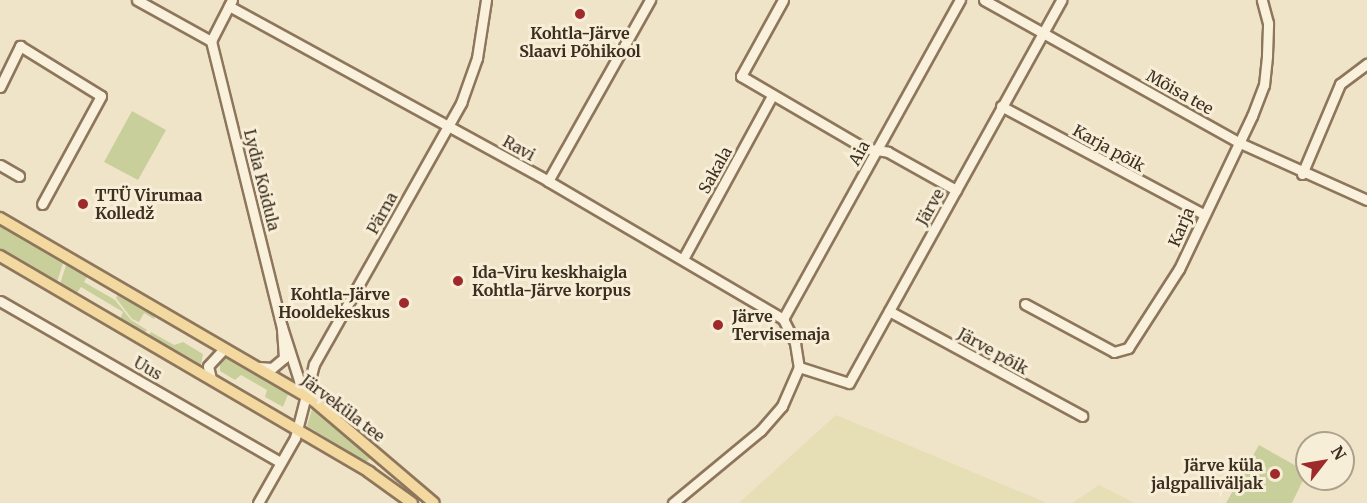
<!DOCTYPE html>
<html>
<head>
<meta charset="utf-8">
<style>
  body { margin:0 }
  #map { position:relative; width:1367px; height:503px; overflow:hidden; background:#f0e4c8; font-family:Merriweather,serif }
  div>[style] { position:absolute }
  [style*='--x'] { left:calc(var(--x)*1px); top:calc(var(--y)*1px); width:calc(var(--w)*1px); rotate:calc(var(--a)*1deg) }
  .farmland>* { inset:0; background:#e6deb5 }
  .green>* { inset:0; background:#c9cf9b }
  .roads { filter:drop-shadow(2px 0 #8d765c) drop-shadow(-2px 0 #8d765c) drop-shadow(0 2px #8d765c) drop-shadow(0 -2px #8d765c) }
  .minor>* { height:9px; margin:-4.5px; padding:0 4.5px; transform-origin:4.5px; border-radius:4.5px; background:#faf1dc }
  .major>* { height:10px; margin:-5px; padding:0 5px; transform-origin:5px; border-radius:5px; background:#f3d9a0 }
  .dots>* { width:16px; height:16px; translate:-50% -50%; box-sizing:border-box; border:3px solid #f7eed8; border-radius:50% }
  span { translate:-50% -50%; white-space:nowrap; text-align:center; line-height:1.15; -webkit-text-stroke:6px #f7eed8; paint-order:stroke }
  .poi-label { font-size:16px; color:#3d2e20; font-weight:700 }
  .left { translate:0 -50%; text-align:left }
  .right { translate:-100% -50%; text-align:right }
  .street-label { font-size:16px; color:#3d2e20 }
  .north { position:absolute; left:1295px; top:431px; width:60px; height:60px; box-sizing:border-box; background:#f7eed8; border:2px solid #ada18e; border-radius:50%; rotate:59deg; font-size:16px; font-weight:700; line-height:24px; text-align:center; color:#3d2e20 }
  .north::after { content:''; display:block; margin:auto; width:21px; height:27px; background:#9e2a2b; clip-path:polygon(50% 0,100% 100%,50% 72%,0 100%) }
</style>
</head>
<body>
<div id="map">
  <div class="farmland">
    <div style="clip-path:polygon(836px 415px,1047px 503px,739px 503px)"></div>
    <div style="clip-path:polygon(1099px 485px,1135px 503px,1072px 503px)"></div>
  </div>
  <div class="green">
    <div style="clip-path:polygon(132px 111px,166px 130px,138px 180px,104px 162px)"></div>
    <div style="clip-path:polygon(0 223px,64px 260px,57px 282px,0 250px)"></div>
    <div style="clip-path:polygon(67px 262px,88px 275px,84px 282px,115px 300px,131px 320px,147px 330px,144px 333px,120px 319px,123px 312px,81px 287px,77px 293px,60px 284px)"></div>
    <div style="clip-path:polygon(119px 292px,156px 314px,154px 319px,144px 313px,139px 322px,132px 319px,116px 298px)"></div>
    <div style="clip-path:polygon(151px 332px,174px 345px,183px 342px,203px 354px,201px 365px,149px 335px)"></div>
    <div style="clip-path:polygon(230px 357px,289px 392px,283px 407px,265px 397px,267px 390px,241px 375px,235px 380px,220px 371px,220px 360px)"></div>
    <div style="clip-path:polygon(313px 406px,374px 455px,366px 462px,307px 426px)"></div>
    <div style="clip-path:polygon(1259px 445px,1307px 472px,1292px 503px,1226px 503px)"></div>
  </div>
  <div class="roads">
    <div class="minor">
      <div style="--x:137;--y:0;--w:85;--a:29"></div>
      <div style="--x:783;--y:0;--w:87;--a:118.9"></div>
      <div style="--x:741;--y:76;--w:143;--a:30.3"></div>
      <div style="--x:864;--y:148;--w:24;--a:9"></div>
      <div style="--x:888;--y:152;--w:78;--a:29.2"></div>
      <div style="--x:984;--y:0;--w:293;--a:29.2"></div>
      <div style="--x:1240;--y:143;--w:139;--a:24.2"></div>
      <div style="--x:229;--y:6;--w:364;--a:28.7"></div>
      <div style="--x:548;--y:181;--w:273;--a:30.4"></div>
      <div style="--x:783;--y:319;--w:27;--a:63"></div>
      <div style="--x:795;--y:343;--w:24;--a:81"></div>
      <div style="--x:799;--y:367;--w:43;--a:113.6"></div>
      <div style="--x:782;--y:406;--w:33;--a:131"></div>
      <div style="--x:760;--y:431;--w:113;--a:140.4"></div>
      <div style="--x:211;--y:41;--w:295;--a:76.1"></div>
      <div style="--x:211;--y:41;--w:46;--a:-62.9"></div>
      <div style="--x:0;--y:87;--w:46;--a:-64"></div>
      <div style="--x:20;--y:46;--w:95;--a:31.7"></div>
      <div style="--x:101;--y:96;--w:123;--a:118.6"></div>
      <div style="--x:1001;--y:106;--w:229;--a:28.1"></div>
      <div style="--x:0;--y:165;--w:22;--a:30"></div>
      <div style="--x:1302;--y:174;--w:98;--a:-67.1"></div>
      <div style="--x:1340;--y:84;--w:34;--a:-37"></div>
      <div style="--x:548;--y:181;--w:208;--a:-60.6"></div>
      <div style="--x:683;--y:259;--w:186;--a:-61.4"></div>
      <div style="--x:0;--y:301;--w:323;--a:29.9"></div>
      <div style="--x:1025;--y:304;--w:101;--a:28.3"></div>
      <div style="--x:1114;--y:352;--w:15;--a:-16"></div>
      <div style="--x:1128;--y:348;--w:94;--a:-57.2"></div>
      <div style="--x:1179;--y:269;--w:170;--a:-64.5"></div>
      <div style="--x:1252;--y:116;--w:33;--a:-69"></div>
      <div style="--x:1264;--y:85;--w:30;--a:-84"></div>
      <div style="--x:1267;--y:55;--w:32;--a:-88"></div>
      <div style="--x:1268;--y:23;--w:24;--a:-105"></div>
      <div style="--x:889;--y:311;--w:220;--a:28.5"></div>
      <div style="--x:783;--y:319;--w:365;--a:-61"></div>
      <div style="--x:258;--y:367;--w:14;--a:4"></div>
      <div style="--x:272;--y:368;--w:16;--a:-40"></div>
      <div style="--x:284;--y:358;--w:31;--a:-94"></div>
      <div style="--x:282;--y:327;--w:69;--a:72.3"></div>
      <div style="--x:799;--y:367;--w:52;--a:17.7"></div>
      <div style="--x:849;--y:383;--w:438;--a:-61"></div>
      <div style="--x:211;--y:379;--w:13;--a:-103"></div>
      <div style="--x:208;--y:366;--w:23;--a:-47"></div>
      <div style="--x:258;--y:503;--w:75;--a:-60.4"></div>
      <div style="--x:295;--y:438;--w:76;--a:-75.6"></div>
      <div style="--x:314;--y:364;--w:300;--a:-60.6"></div>
      <div style="--x:461;--y:103;--w:48;--a:-70.4"></div>
      <div style="--x:477;--y:58;--w:59;--a:-81.2"></div>
    </div>
    <div class="major">
      <div style="--x:0;--y:218;--w:363;--a:30.2"></div>
      <div style="--x:314;--y:401;--w:157;--a:40.4"></div>
      <div style="--x:0;--y:256;--w:428;--a:30.3"></div>
      <div style="--x:369;--y:472;--w:53;--a:35.8"></div>
    </div>
  </div>
  <div class="dots">
    <div style="left:580px;top:14px;background:#9e2a2b"></div>
    <div style="left:83px;top:204px;background:#9e2a2b"></div>
    <div style="left:458px;top:281px;background:#9e2a2b"></div>
    <div style="left:404px;top:303px;background:#9e2a2b"></div>
    <div style="left:718px;top:325px;background:#9e2a2b"></div>
    <div style="left:1275px;top:474px;background:#9e2a2b"></div>
  </div>
  <div class="poi-label">
    <span style="left:580px;top:42px">Kohtla-Järve<br>Slaavi Põhikool</span>
    <span class="left" style="left:95px;top:204px">TTÜ Virumaa<br>Kolledž</span>
    <span class="left" style="left:472px;top:281px">Ida-Viru keskhaigla<br>Kohtla-Järve korpus</span>
    <span class="right" style="left:390px;top:303px">Kohtla-Järve<br>Hooldekeskus</span>
    <span class="left" style="left:732px;top:325px">Järve<br>Tervisemaja</span>
    <span class="right" style="left:1263px;top:474px">Järve küla<br>jalgpalliväljak</span>
  </div>
  <div class="street-label">
    <span style="left:1180px;top:92px;rotate:29deg">Mõisa tee</span>
    <span style="left:519px;top:148px;rotate:29deg">Ravi</span>
    <span style="left:1109px;top:148px;rotate:29deg">Karja põik</span>
    <span style="left:859px;top:153px;rotate:-61deg">Aia</span>
    <span style="left:715px;top:170px;rotate:-61deg">Sakala</span>
    <span style="left:262px;top:180px;rotate:76deg">Lydia Koidula</span>
    <span style="left:930px;top:207px;rotate:-61deg">Järve</span>
    <span style="left:382px;top:213px;rotate:-61deg">Pärna</span>
    <span style="left:1181px;top:227px;rotate:-67deg">Karja</span>
    <span style="left:993px;top:351px;rotate:29deg">Järve põik</span>
    <span style="left:148px;top:368px;rotate:30deg">Uus</span>
    <span style="left:343px;top:408px;rotate:37deg">Järveküla tee</span>
  </div>
  <div class="north">N</div>
</div>
</body>
</html>
